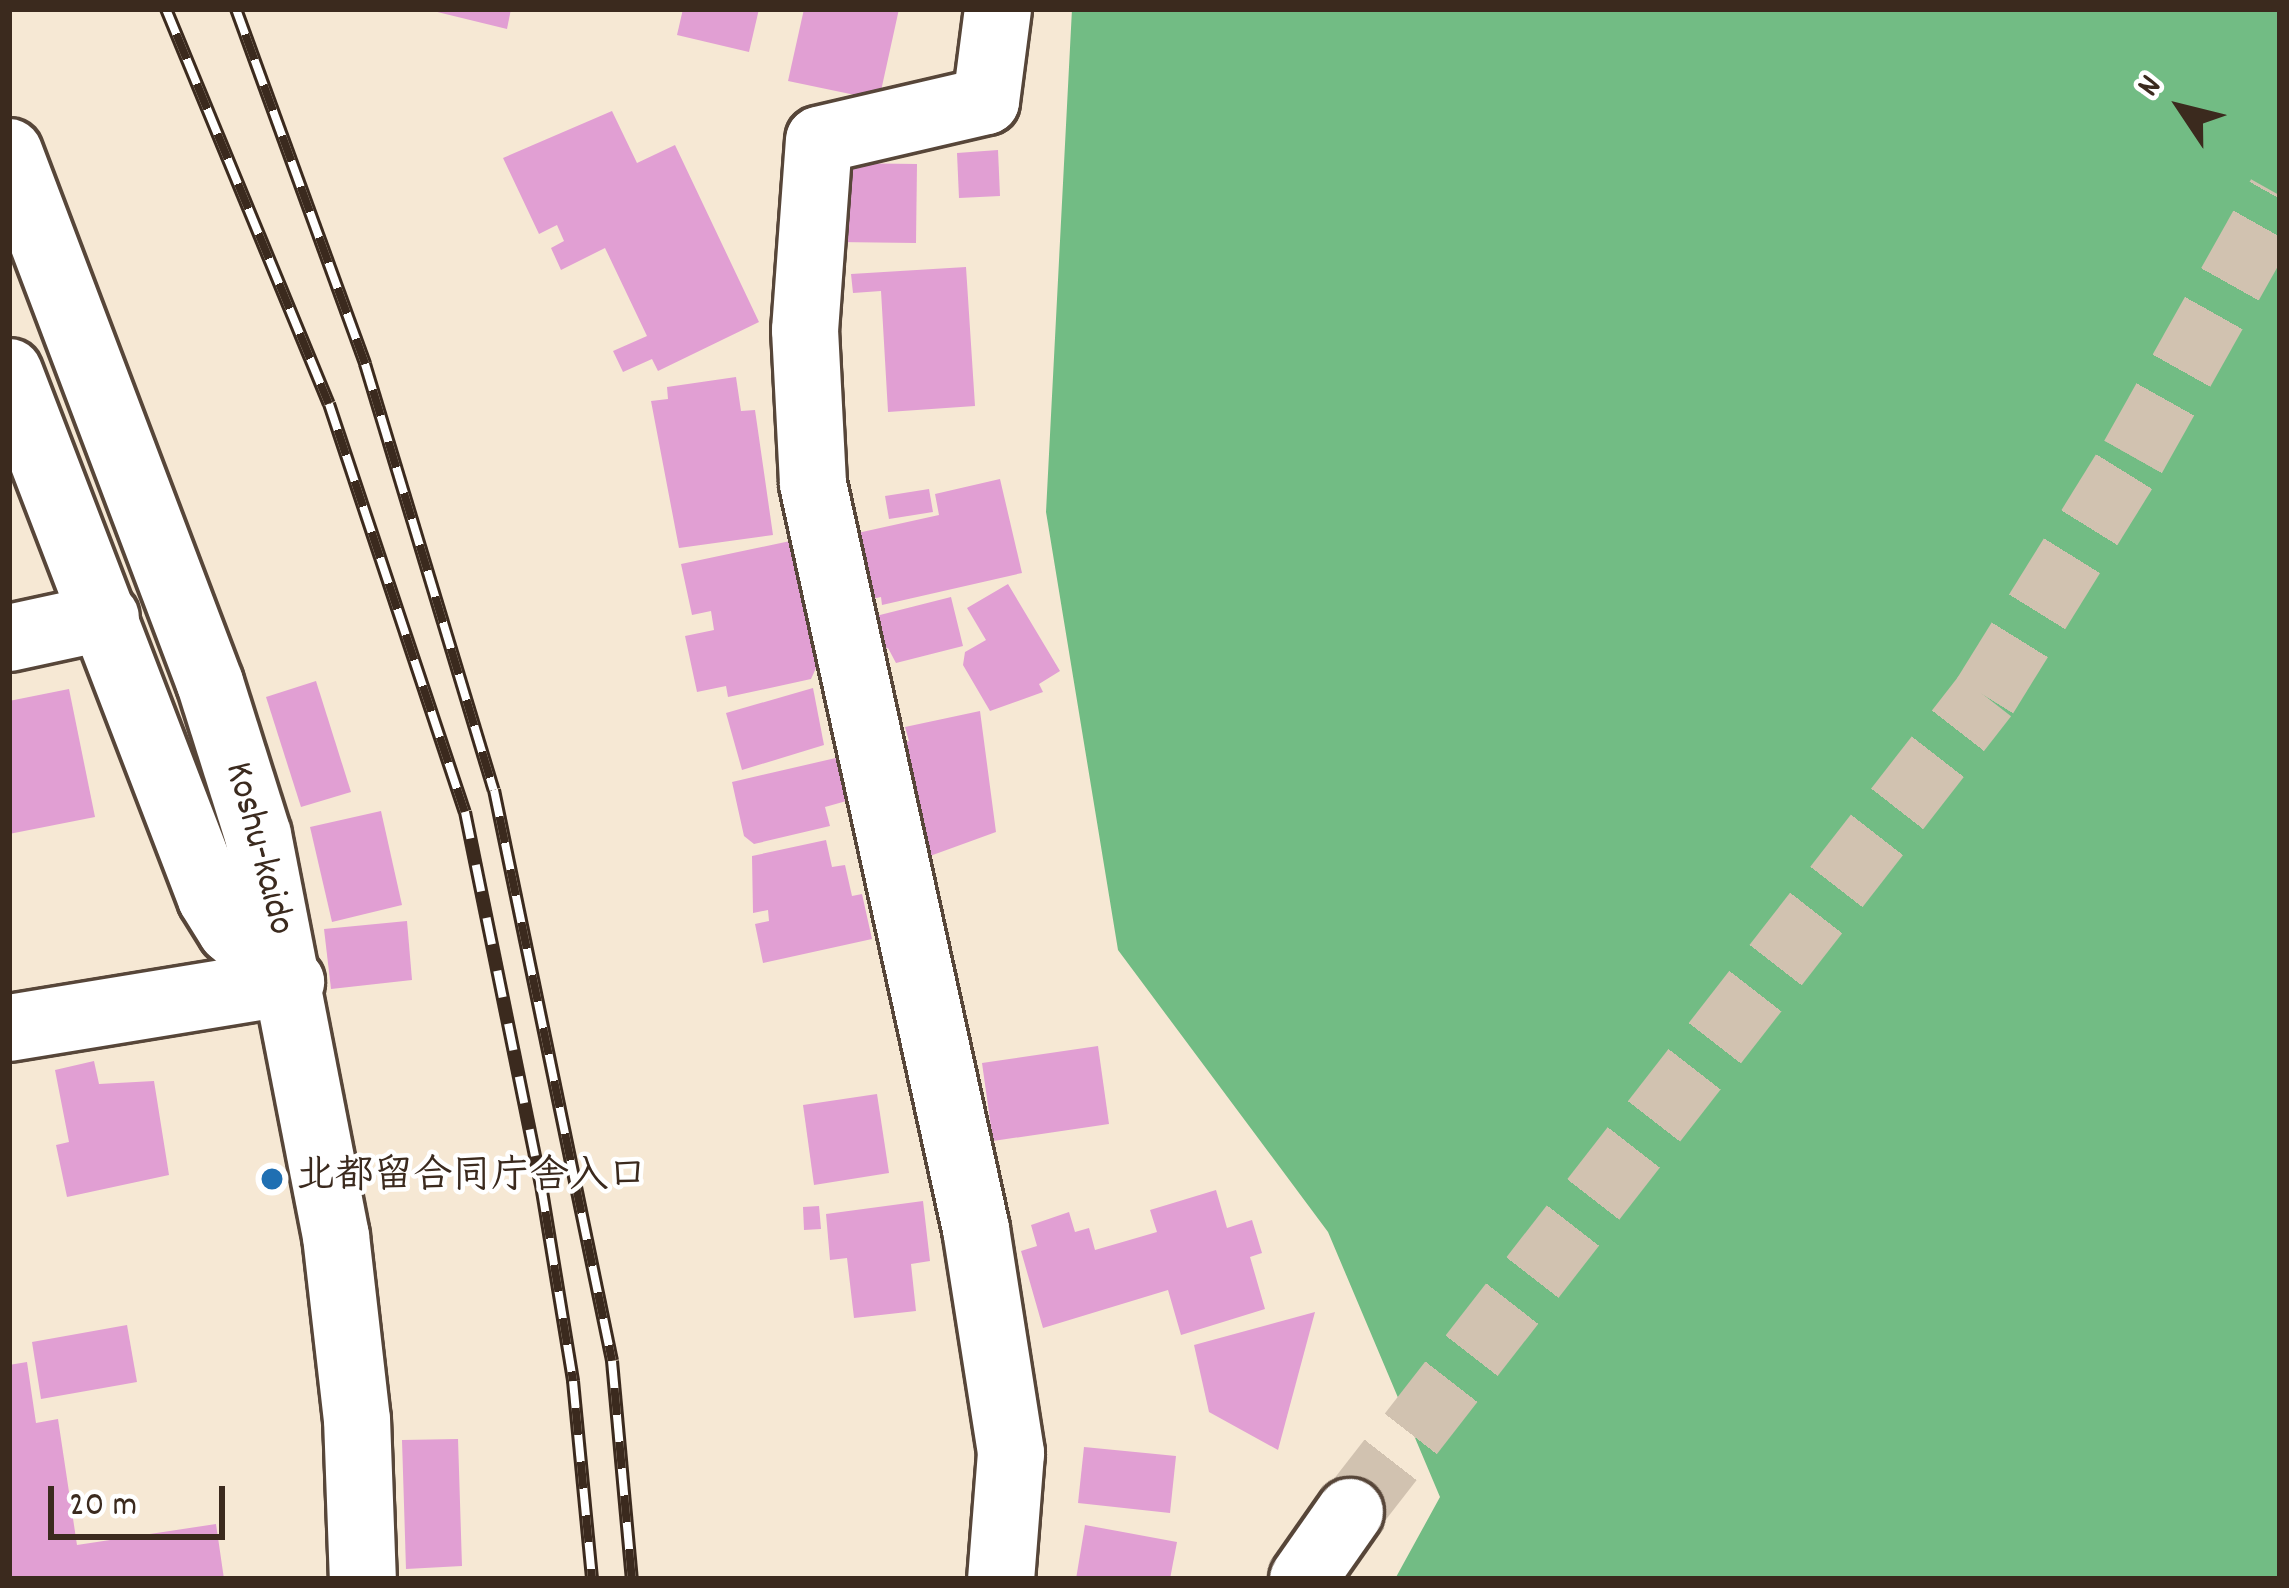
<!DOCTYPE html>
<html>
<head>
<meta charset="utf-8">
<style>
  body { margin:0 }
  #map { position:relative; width:2289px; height:1588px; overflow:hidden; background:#f6e8d4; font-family:Dekko,"Klee One",sans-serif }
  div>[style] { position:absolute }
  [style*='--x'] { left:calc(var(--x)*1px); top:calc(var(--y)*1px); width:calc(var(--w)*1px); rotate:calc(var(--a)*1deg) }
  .forest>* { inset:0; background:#72bc84 }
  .building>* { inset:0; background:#e19fd3 }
  .highway-tunnel>* { height:66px; margin-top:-33px; transform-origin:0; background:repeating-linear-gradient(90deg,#d1c2b0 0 66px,transparent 0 99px) }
  .roads { filter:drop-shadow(3px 0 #574639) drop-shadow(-3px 0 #574639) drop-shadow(0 3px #574639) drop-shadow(0 -3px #574639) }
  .minor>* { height:66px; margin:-33px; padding:0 33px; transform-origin:33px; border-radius:33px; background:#fff }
  .major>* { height:66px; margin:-33px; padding:0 33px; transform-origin:33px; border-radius:33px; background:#fff }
  .highway>* { height:66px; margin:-33px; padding:0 33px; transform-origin:33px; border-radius:33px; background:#fff }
  .rail>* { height:14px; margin-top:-7px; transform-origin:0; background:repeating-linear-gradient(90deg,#fff 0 27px,#3b2a1e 0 54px); box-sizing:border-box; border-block:3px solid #3b2a1e }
  .dots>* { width:33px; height:33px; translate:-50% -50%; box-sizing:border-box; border:6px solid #fff; border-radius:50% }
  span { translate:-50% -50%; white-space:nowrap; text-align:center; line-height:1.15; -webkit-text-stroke:9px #fff; paint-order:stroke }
  .street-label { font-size:39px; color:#3b2a1e }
  .poi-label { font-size:39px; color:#3b2a1e; font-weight:700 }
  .left { translate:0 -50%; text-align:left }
  .frame { position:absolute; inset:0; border:12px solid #3b2a1e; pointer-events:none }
  .north { position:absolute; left:2121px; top:48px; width:120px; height:120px; -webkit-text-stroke:9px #fff; paint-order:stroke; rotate:305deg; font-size:33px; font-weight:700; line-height:48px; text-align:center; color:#3b2a1e }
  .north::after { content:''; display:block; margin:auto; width:42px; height:54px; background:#3b2a1e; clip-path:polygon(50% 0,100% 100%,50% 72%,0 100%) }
  .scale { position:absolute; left:48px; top:1486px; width:177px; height:54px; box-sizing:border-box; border:6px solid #3b2a1e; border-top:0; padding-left:15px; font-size:36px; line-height:42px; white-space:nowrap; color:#3b2a1e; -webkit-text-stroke:9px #fff; paint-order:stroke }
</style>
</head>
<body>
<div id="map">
  <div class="forest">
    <div style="clip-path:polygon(1072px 9px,2280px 9px,2280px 1579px,1395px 1579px,1440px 1497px,1328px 1232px,1118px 950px,1046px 512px)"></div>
  </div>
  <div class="building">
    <div style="clip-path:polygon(425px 9px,511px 9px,507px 29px)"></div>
    <div style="clip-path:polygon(683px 9px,759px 9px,749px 52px,677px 35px)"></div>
    <div style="clip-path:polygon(804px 9px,899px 9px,879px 100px,788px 81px)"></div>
    <div style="clip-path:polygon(612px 111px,637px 163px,675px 145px,759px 322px,658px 371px,652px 359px,623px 372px,613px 351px,647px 336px,605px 248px,561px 270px,551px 248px,564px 241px,557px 225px,539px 234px,503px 158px)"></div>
    <div style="clip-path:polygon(998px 150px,1000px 196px,959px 198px,957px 153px)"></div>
    <div style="clip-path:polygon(839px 163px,917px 164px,916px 243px,837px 242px)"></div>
    <div style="clip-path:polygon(966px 267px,975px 406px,888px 412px,881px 291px,853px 293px,851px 274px)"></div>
    <div style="clip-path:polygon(736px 377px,741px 411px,755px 410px,773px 535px,679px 548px,651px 401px,668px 399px,667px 387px)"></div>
    <div style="clip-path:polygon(1000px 479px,1022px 573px,882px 605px,881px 597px,868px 600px,853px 534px,939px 515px,935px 494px)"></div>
    <div style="clip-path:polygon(929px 489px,933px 512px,889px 519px,885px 496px)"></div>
    <div style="clip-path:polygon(795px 540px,825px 648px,811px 679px,728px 697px,726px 686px,697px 692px,685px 636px,714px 630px,711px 611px,692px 615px,681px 564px)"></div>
    <div style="clip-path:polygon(1008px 584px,1060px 671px,1039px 684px,1043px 692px,990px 711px,963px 665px,965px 652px,986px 640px,967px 608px)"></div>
    <div style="clip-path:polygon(951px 597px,963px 646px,896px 663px,888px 648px,880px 651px,872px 617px)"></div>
    <div style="clip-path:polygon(316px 681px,351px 792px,301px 807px,266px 697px)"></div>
    <div style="clip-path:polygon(813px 688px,824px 745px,742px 770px,726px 713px)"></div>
    <div style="clip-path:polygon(69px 689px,95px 817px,9px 834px,9px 701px)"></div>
    <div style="clip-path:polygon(980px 711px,996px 832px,930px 856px,898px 744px,909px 741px,905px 727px)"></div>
    <div style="clip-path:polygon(840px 757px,850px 800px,825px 807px,830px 826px,754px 844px,744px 836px,732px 782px)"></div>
    <div style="clip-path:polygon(381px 811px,402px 905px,332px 922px,310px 827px)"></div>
    <div style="clip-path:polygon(826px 840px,832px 867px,845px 865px,852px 896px,862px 894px,872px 939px,763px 963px,755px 924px,769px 921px,768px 910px,753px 913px,752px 856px)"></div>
    <div style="clip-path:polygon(407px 921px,412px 980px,331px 989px,324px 929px)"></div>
    <div style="clip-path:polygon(1098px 1046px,1109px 1124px,993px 1141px,982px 1063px)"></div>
    <div style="clip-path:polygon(94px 1061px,99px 1084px,154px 1081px,169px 1175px,67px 1197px,56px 1145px,69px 1142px,55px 1070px)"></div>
    <div style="clip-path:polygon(877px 1094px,889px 1173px,814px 1185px,803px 1105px)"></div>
    <div style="clip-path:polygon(1216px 1190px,1227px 1228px,1252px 1220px,1262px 1253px,1250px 1257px,1265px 1309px,1181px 1335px,1168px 1290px,1043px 1328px,1021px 1251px,1037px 1246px,1031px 1225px,1069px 1212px,1075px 1232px,1089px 1228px,1095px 1250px,1157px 1232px,1150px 1210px)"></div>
    <div style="clip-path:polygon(923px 1201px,930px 1261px,911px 1264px,916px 1311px,854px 1318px,847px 1258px,830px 1260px,826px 1214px)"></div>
    <div style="clip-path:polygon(819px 1206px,821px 1229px,804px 1230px,803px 1207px)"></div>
    <div style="clip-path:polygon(1315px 1312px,1278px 1450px,1209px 1412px,1194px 1345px)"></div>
    <div style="clip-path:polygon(127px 1325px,137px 1382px,41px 1399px,32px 1342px)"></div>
    <div style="clip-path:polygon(27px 1362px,36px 1423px,58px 1419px,77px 1545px,216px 1524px,224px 1579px,9px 1579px,9px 1365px)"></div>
    <div style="clip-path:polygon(458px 1439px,462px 1566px,406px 1569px,402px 1440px)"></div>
    <div style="clip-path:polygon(1084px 1447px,1176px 1456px,1170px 1513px,1078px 1503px)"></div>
    <div style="clip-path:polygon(1085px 1525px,1177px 1542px,1170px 1579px,1076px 1579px)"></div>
  </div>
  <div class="highway-tunnel">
    <div style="--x:1350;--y:1512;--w:1034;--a:-52.11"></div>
    <div style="--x:1985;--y:696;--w:281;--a:-58.2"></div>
    <div style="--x:2133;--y:457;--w:300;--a:-60.7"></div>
  </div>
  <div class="roads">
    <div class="minor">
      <div style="--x:998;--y:9;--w:93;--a:97.4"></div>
      <div style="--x:986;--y:101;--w:171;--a:166.9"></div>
      <div style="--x:819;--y:140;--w:191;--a:94.2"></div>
      <div style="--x:805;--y:330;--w:154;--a:87"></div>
      <div style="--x:813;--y:484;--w:763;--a:77.66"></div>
      <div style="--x:976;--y:1229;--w:227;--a:81.1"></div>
      <div style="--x:1011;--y:1453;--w:126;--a:94.5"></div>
      <div style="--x:9;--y:372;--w:563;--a:68.99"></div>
      <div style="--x:211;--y:898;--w:38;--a:58"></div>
      <div style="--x:231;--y:930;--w:79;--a:40.9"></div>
      <div style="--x:9;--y:638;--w:99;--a:-12.2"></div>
      <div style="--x:9;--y:1028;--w:286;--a:-9.3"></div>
    </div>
    <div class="major">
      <div style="--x:9;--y:152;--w:568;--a:69.27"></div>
      <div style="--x:210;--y:683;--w:159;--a:72.5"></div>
      <div style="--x:258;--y:835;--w:409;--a:79"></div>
      <div style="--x:336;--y:1236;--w:184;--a:83.5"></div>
      <div style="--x:357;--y:1419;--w:160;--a:87.9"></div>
    </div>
    <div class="highway">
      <div style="--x:1303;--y:1579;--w:82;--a:-55"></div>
    </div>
  </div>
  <div class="rail">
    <div style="--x:166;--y:9;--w:427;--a:67.6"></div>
    <div style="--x:329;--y:404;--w:430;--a:71.6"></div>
    <div style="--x:465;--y:812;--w:381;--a:78.5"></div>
    <div style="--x:541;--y:1185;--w:199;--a:80.7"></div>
    <div style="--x:573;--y:1381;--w:199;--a:84.5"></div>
    <div style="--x:236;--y:9;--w:378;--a:70"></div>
    <div style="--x:365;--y:364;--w:445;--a:73.2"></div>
    <div style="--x:494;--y:790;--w:583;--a:78.32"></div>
    <div style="--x:612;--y:1361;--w:219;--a:84.8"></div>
  </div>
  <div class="dots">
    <div style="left:272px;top:1179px;background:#1f6fb2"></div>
  </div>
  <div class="street-label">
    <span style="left:257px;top:849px;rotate:75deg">Koshu-kaido</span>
  </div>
  <div class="poi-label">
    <span class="left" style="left:296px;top:1179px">北都留合同庁舎入口</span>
  </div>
  <div class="frame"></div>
  <div class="north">N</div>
  <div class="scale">20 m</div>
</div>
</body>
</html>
